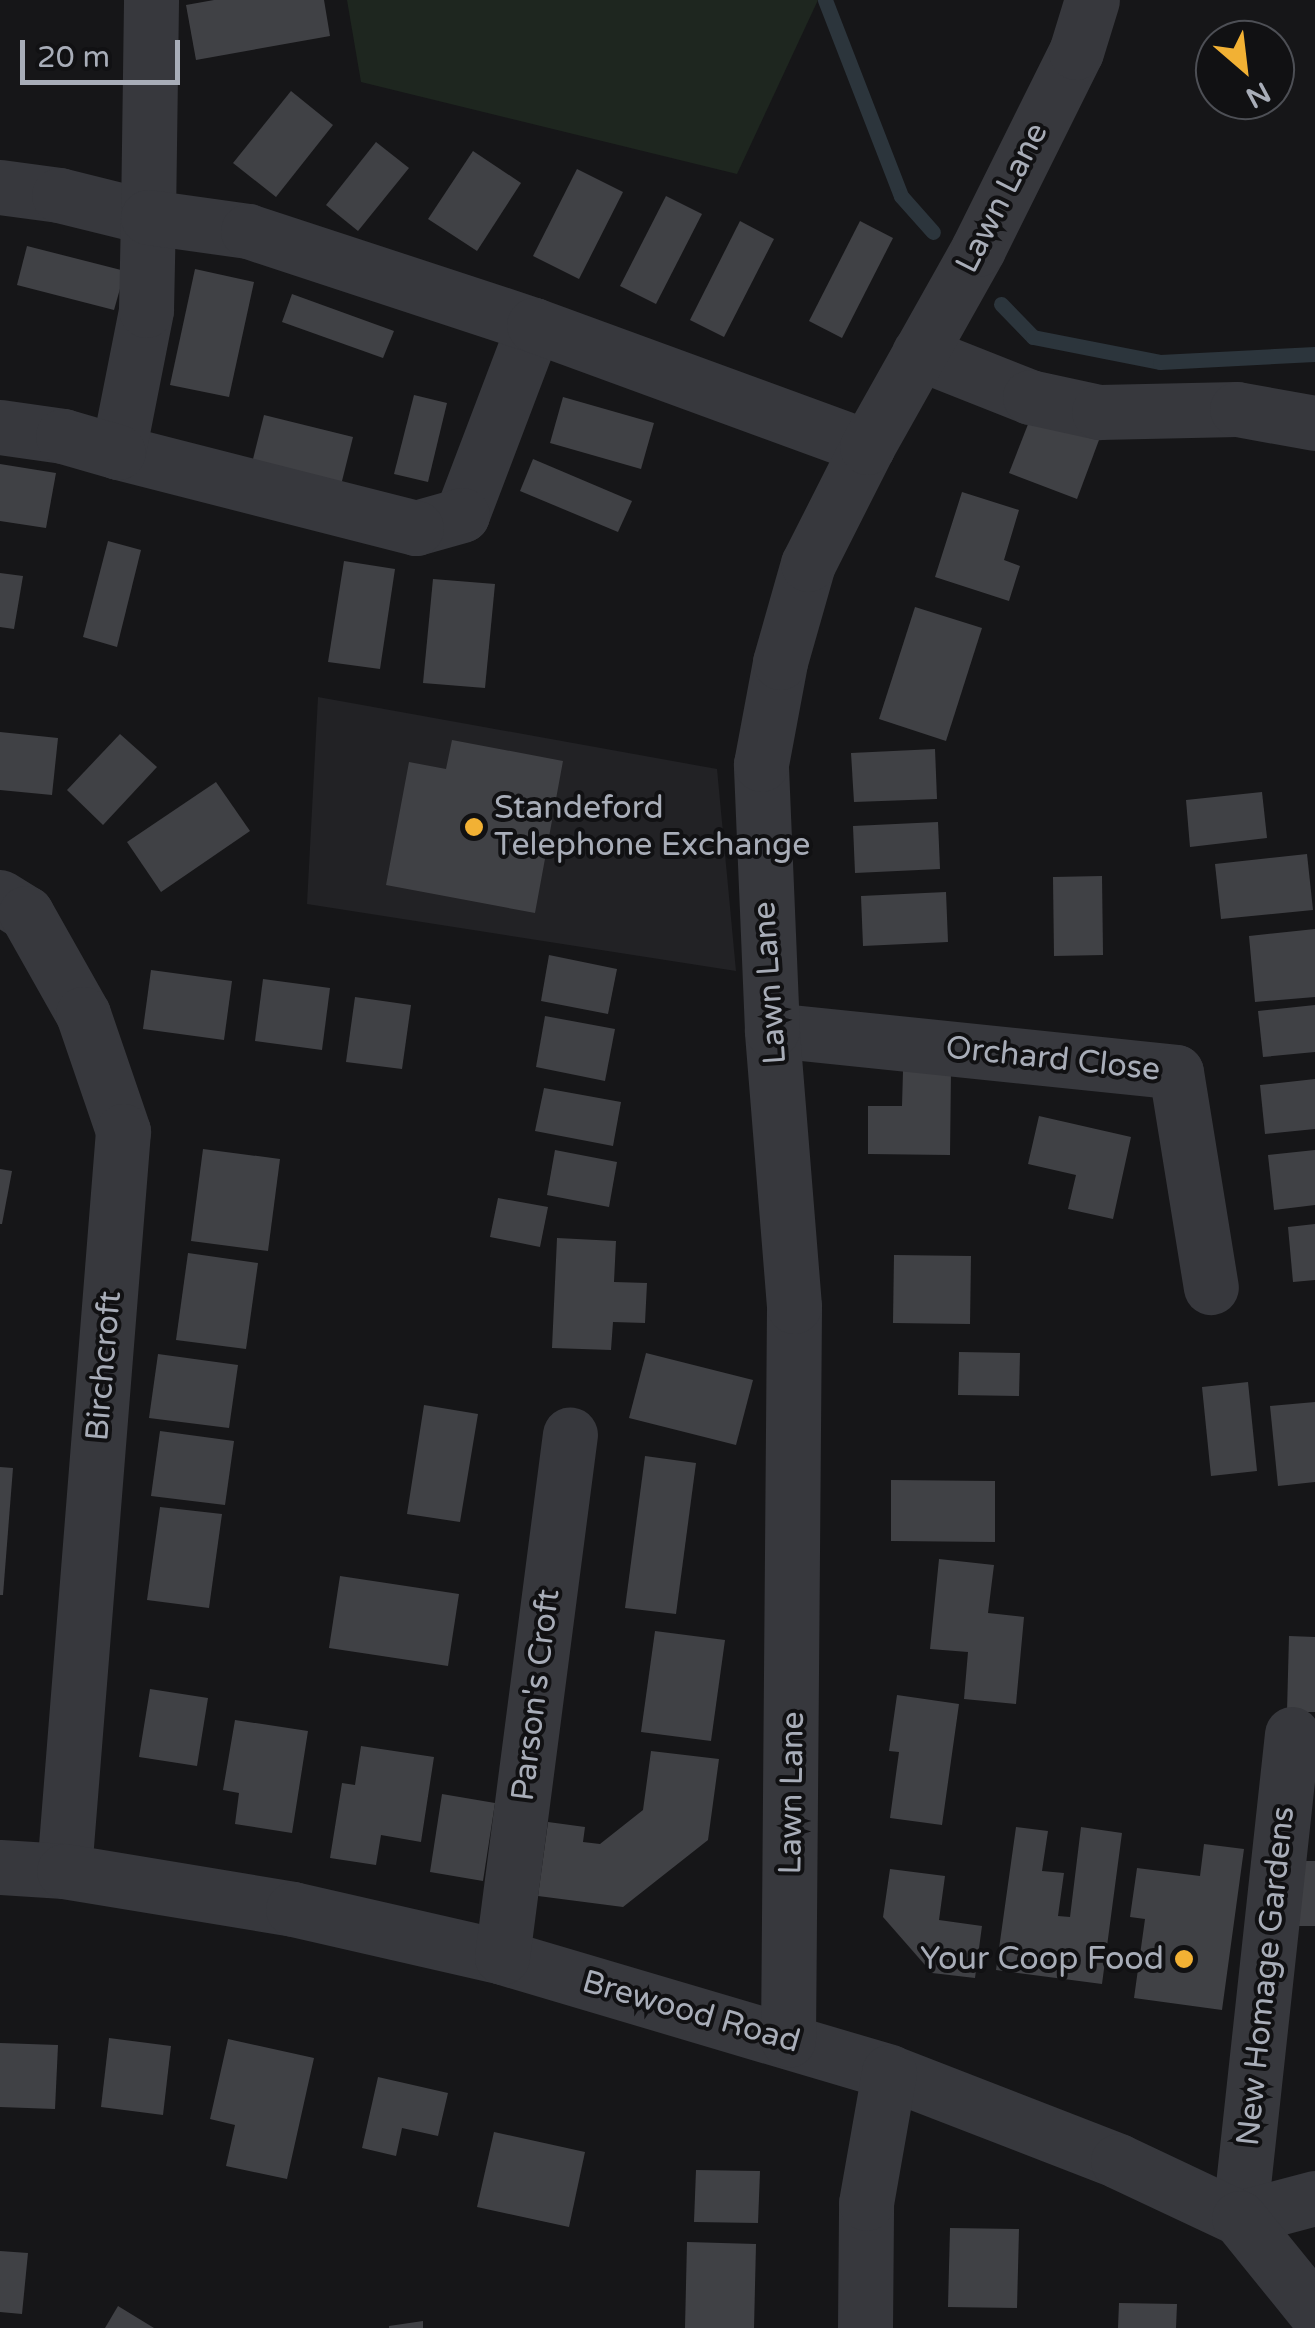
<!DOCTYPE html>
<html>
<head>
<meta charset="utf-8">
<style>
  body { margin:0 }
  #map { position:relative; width:1315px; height:2328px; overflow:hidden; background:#161618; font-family:"Varela Round",sans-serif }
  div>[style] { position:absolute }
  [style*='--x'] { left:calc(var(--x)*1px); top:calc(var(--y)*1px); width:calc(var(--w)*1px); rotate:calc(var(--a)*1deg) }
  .built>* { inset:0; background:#222225 }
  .green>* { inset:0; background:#1e261f }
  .stream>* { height:15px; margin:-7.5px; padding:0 7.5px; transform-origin:7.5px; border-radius:7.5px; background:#2c353c }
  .building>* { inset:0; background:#404145 }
  .minor>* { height:55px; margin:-27.5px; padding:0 27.5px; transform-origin:27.5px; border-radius:27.5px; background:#37383d }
  .dots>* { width:28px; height:28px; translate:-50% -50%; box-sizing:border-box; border:5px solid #111113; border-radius:50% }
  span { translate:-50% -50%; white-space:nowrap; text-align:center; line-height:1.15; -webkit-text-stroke:8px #111113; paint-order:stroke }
  .street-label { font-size:32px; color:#a8adb8 }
  .poi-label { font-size:32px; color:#a8adb8 }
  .left { translate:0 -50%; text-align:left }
  .right { translate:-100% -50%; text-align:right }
  .north { position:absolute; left:1195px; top:20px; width:100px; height:100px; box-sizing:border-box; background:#111113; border:2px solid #4d4f55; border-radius:50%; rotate:152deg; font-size:28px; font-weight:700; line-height:40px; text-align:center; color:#a8adb8 }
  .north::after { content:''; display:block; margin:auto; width:35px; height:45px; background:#f2b134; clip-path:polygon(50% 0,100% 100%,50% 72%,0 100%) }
  .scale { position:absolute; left:20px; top:40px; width:160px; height:45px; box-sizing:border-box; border:5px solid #a8adb8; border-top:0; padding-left:12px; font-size:30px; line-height:35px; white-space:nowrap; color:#a8adb8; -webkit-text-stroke:8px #111113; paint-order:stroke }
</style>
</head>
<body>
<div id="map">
  <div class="built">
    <div style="clip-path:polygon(318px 697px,717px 769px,736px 971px,307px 904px)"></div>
  </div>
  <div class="green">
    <div style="clip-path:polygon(347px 0,818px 0,737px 174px,361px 82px)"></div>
  </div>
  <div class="stream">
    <div style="--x:825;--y:0;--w:210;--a:68.8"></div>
    <div style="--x:901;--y:196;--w:48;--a:48.4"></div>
    <div style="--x:1001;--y:304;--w:46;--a:45.9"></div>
    <div style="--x:1033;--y:337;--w:129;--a:11.1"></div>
    <div style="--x:1160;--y:362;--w:155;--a:-3"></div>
  </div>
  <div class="building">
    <div style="clip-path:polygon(214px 0,324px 0,330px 36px,196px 60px,186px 5px)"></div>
    <div style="clip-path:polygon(291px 91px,333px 125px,276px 197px,233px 163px)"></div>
    <div style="clip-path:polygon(376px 142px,409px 168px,358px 231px,326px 205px)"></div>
    <div style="clip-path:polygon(473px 151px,521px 183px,477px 251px,428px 219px)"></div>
    <div style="clip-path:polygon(577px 169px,623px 192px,579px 279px,533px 256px)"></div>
    <div style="clip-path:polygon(666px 196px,702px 214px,656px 304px,620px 286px)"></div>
    <div style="clip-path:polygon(740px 221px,774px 239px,724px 337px,690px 320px)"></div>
    <div style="clip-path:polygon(860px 221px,893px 238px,842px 338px,809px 321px)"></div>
    <div style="clip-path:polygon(27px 246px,125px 271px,114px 310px,17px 285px)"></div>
    <div style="clip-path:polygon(195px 269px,254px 282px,229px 397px,170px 385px)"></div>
    <div style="clip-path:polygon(292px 294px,394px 331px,383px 358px,282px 322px)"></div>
    <div style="clip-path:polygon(414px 395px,447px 403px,428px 482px,394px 474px)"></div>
    <div style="clip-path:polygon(563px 397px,654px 423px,641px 469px,550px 443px)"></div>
    <div style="clip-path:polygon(1032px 414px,1099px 440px,1077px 499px,1009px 473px)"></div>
    <div style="clip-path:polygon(264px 415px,353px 437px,341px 485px,252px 463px)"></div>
    <div style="clip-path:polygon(533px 459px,632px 501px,618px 532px,520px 491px)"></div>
    <div style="clip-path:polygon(0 464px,56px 473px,46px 528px,0 521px)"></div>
    <div style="clip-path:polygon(962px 492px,1019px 510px,1004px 560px,1020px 566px,1009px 601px,935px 577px)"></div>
    <div style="clip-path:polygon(108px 541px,141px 550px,117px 647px,83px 637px)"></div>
    <div style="clip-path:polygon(344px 561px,395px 569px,380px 669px,328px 662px)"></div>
    <div style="clip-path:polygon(0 573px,23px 576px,14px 629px,0 627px)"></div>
    <div style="clip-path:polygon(433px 579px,495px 584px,485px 688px,423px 683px)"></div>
    <div style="clip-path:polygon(915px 607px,982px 628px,946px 741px,879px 719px)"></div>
    <div style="clip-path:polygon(0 732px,58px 738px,52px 795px,0 790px)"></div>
    <div style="clip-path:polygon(120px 734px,157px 767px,103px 825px,67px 790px)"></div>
    <div style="clip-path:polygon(452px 740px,563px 761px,535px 913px,386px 885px,409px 762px,446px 769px)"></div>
    <div style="clip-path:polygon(935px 749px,937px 799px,854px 802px,851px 753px)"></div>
    <div style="clip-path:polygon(216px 782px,250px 831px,161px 892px,127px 842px)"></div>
    <div style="clip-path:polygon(1262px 792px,1267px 838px,1190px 847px,1186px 800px)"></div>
    <div style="clip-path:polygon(938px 822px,940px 869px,855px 873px,853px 826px)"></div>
    <div style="clip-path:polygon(1307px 854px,1313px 910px,1221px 919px,1215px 864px)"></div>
    <div style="clip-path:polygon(1102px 876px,1103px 955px,1054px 956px,1053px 877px)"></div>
    <div style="clip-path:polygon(946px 892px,948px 942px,863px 946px,861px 896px)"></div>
    <div style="clip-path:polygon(1315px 929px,1315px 997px,1255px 1002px,1249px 936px)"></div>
    <div style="clip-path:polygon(549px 955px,617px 969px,608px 1014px,541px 1001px)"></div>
    <div style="clip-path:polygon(151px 970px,232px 981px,224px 1040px,143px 1029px)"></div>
    <div style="clip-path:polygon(263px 979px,330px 988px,322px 1050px,255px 1041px)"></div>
    <div style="clip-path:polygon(355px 997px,411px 1005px,402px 1069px,346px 1062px)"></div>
    <div style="clip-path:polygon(1315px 1005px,1315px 1052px,1263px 1057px,1258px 1011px)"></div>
    <div style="clip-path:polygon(545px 1016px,615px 1029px,605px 1081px,536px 1067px)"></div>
    <div style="clip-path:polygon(903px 1071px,951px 1071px,950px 1155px,868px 1154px,868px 1106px,902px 1106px)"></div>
    <div style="clip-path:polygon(1315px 1079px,1315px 1129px,1265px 1134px,1260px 1085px)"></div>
    <div style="clip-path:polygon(544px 1088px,621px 1102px,613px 1146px,535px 1131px)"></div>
    <div style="clip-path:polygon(1039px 1116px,1131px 1137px,1113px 1219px,1068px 1209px,1076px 1175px,1028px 1164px)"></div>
    <div style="clip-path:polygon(203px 1149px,280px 1159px,268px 1251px,191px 1241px)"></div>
    <div style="clip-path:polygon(555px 1150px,617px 1162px,609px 1207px,547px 1195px)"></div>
    <div style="clip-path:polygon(1315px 1150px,1315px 1205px,1274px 1210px,1268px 1155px)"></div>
    <div style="clip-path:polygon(0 1169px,12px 1171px,2px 1224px,0 1224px)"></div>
    <div style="clip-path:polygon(498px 1198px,548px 1207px,540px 1247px,490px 1237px)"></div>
    <div style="clip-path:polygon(1315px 1224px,1315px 1280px,1293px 1282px,1288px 1227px)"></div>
    <div style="clip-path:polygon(557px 1238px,616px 1241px,614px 1282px,647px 1283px,645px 1323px,613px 1322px,611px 1350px,552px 1348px)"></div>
    <div style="clip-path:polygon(188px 1253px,258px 1263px,246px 1349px,176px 1340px)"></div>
    <div style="clip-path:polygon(894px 1255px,971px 1256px,970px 1324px,893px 1323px)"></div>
    <div style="clip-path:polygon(959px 1352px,1020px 1353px,1019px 1396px,958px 1395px)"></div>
    <div style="clip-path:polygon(646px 1353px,753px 1380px,736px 1445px,629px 1418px)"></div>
    <div style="clip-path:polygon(158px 1354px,238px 1365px,229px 1428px,149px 1418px)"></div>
    <div style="clip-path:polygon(1248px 1382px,1257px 1471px,1211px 1476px,1202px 1387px)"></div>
    <div style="clip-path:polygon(1315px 1402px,1315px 1482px,1278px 1486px,1270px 1406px)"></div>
    <div style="clip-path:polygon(424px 1405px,478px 1414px,460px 1522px,407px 1514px)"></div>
    <div style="clip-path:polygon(160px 1431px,234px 1441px,225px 1505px,151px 1496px)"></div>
    <div style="clip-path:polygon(645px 1456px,696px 1463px,676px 1614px,625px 1608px)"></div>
    <div style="clip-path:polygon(0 1467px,13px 1468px,3px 1595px,0 1595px)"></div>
    <div style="clip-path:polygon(891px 1480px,995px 1481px,995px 1542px,891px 1541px)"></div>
    <div style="clip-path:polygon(160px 1507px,222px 1514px,209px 1608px,147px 1600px)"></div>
    <div style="clip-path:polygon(939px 1559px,994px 1565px,988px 1613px,1024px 1617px,1016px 1704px,964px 1699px,968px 1652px,930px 1649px)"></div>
    <div style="clip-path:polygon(340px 1576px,459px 1594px,448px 1666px,329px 1648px)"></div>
    <div style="clip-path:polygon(655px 1631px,725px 1640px,711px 1741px,641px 1732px)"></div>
    <div style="clip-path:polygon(1289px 1636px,1315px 1637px,1315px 1712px,1287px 1712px)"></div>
    <div style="clip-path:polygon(150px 1689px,208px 1698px,197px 1766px,139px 1757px)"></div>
    <div style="clip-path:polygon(897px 1695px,959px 1704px,942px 1825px,890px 1818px,899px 1752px,889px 1751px)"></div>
    <div style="clip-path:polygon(235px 1720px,308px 1731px,292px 1833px,235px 1824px,239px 1793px,223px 1790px)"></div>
    <div style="clip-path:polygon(361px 1746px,434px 1757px,421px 1842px,381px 1835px,376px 1865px,330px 1858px,342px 1783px,355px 1785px)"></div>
    <div style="clip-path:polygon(651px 1751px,719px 1759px,708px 1840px,623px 1907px,538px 1896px,548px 1822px,585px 1827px,583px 1842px,600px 1844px,643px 1810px)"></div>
    <div style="clip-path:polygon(442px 1794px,495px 1803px,483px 1881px,430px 1872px)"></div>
    <div style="clip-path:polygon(1016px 1827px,1048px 1831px,1042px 1871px,1064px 1873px,1058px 1916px,1070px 1917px,1081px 1827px,1122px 1833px,1102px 1984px,996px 1970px)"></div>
    <div style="clip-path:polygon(1204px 1844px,1244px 1849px,1222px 2010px,1134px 1998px,1145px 1919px,1130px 1917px,1137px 1868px,1200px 1876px)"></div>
    <div style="clip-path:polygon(1297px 1861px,1315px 1861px,1315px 1926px,1299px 1926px)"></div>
    <div style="clip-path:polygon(890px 1869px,945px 1876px,939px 1920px,982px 1926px,975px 1978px,932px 1973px,883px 1917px)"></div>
    <div style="clip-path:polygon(109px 2038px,171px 2046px,163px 2115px,101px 2107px)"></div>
    <div style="clip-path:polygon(228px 2039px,314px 2058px,287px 2179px,226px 2166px,235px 2125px,210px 2119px)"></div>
    <div style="clip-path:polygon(0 2043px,58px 2045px,55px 2109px,0 2107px)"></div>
    <div style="clip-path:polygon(378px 2077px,448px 2093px,438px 2136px,402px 2128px,396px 2156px,362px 2148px)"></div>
    <div style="clip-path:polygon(494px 2132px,585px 2152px,569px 2227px,477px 2207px)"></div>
    <div style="clip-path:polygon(696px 2170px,760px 2171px,758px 2223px,694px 2222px)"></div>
    <div style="clip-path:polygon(950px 2228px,1019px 2229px,1017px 2308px,948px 2307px)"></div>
    <div style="clip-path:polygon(687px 2242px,756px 2244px,754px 2328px,685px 2328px)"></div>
    <div style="clip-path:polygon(0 2251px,28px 2253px,22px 2314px,0 2312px)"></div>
    <div style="clip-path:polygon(1119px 2303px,1177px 2304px,1176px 2328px,1118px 2328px)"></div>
    <div style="clip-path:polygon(118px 2306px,154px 2328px,105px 2328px)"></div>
    <div style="clip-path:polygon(423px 2321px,423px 2328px,389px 2328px,389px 2326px)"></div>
  </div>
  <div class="minor">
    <div style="--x:0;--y:187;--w:60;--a:7.7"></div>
    <div style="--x:59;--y:195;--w:92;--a:13.9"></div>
    <div style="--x:148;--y:217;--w:217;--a:-89.2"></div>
    <div style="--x:534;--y:325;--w:203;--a:110.8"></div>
    <div style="--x:462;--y:515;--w:48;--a:164.2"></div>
    <div style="--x:416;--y:528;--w:308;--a:-165.7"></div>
    <div style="--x:118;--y:452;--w:145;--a:-78.8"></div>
    <div style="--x:146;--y:310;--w:93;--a:-88.8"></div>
    <div style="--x:148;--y:217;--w:101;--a:8"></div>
    <div style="--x:248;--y:231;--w:301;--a:18.2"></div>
    <div style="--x:534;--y:325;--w:355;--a:20.1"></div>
    <div style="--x:919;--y:353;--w:119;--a:21.6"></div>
    <div style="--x:1030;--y:397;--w:71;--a:12.3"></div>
    <div style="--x:1099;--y:412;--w:138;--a:-1.2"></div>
    <div style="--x:1237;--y:409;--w:79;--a:10.2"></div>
    <div style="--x:0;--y:427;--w:64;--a:8.1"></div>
    <div style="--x:63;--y:436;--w:57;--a:16.2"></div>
    <div style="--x:0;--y:897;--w:31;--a:32"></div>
    <div style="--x:26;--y:913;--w:116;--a:60.6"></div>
    <div style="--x:83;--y:1014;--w:124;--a:71.1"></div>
    <div style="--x:123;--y:1131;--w:742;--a:94.56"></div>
    <div style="--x:772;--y:1030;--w:406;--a:5.9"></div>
    <div style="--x:1176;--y:1072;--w:218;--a:80.8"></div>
    <div style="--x:1292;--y:1734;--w:487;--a:96.2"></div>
    <div style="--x:1239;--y:2218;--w:79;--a:-14.7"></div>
    <div style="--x:0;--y:1867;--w:64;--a:3.6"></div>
    <div style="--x:64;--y:1871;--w:232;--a:9.4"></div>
    <div style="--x:293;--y:1909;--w:214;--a:12.9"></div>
    <div style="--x:502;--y:1957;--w:404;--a:16.5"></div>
    <div style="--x:889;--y:2072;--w:246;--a:21.2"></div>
    <div style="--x:1118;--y:2161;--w:134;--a:25.2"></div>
    <div style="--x:1239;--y:2218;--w:121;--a:51"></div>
    <div style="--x:502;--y:1957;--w:527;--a:-82.59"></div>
    <div style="--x:788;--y:2040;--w:734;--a:-89.53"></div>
    <div style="--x:794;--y:1306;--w:277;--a:-94.6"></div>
    <div style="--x:772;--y:1030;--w:266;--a:-92.4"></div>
    <div style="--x:761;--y:764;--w:104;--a:-79.4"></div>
    <div style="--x:780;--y:662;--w:102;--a:-74.1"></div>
    <div style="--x:808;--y:564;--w:131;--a:-63.2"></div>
    <div style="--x:867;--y:447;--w:227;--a:-60.7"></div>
    <div style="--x:978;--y:249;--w:220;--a:-63.6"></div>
    <div style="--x:1076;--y:52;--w:54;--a:-72.9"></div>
    <div style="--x:865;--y:2328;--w:125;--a:-89.5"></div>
    <div style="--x:866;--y:2203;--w:133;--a:-80"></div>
  </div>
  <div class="dots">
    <div style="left:474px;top:827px;background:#f2b134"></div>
    <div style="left:1184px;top:1959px;background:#f2b134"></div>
  </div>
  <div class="street-label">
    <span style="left:1002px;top:198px;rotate:-63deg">Lawn Lane</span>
    <span style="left:770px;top:983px;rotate:-94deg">Lawn Lane</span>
    <span style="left:1053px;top:1059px;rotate:6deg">Orchard Close</span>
    <span style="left:104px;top:1366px;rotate:-85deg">Birchcroft</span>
    <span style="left:536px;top:1695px;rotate:-83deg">Parson's Croft</span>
    <span style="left:792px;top:1793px;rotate:-89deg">Lawn Lane</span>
    <span style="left:1266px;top:1976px;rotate:-84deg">New Homage Gardens</span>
    <span style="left:691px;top:2012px;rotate:16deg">Brewood Road</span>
  </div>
  <div class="poi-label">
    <span class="left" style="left:494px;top:827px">Standeford<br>Telephone Exchange</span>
    <span class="right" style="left:1164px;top:1959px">Your Coop Food</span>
  </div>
  <div class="north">N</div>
  <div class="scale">20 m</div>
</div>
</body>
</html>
